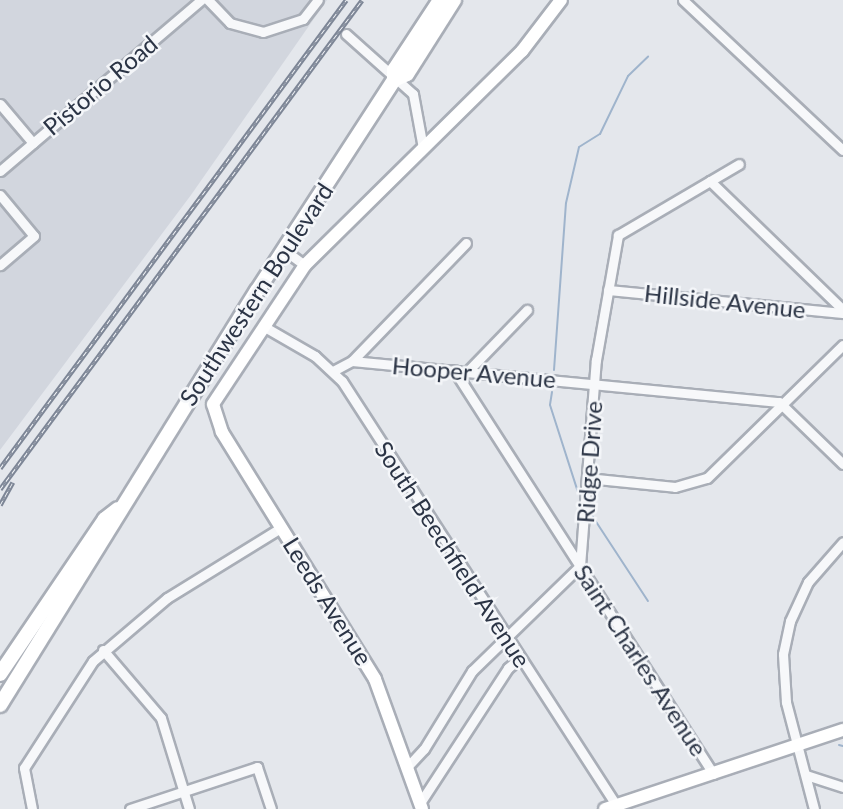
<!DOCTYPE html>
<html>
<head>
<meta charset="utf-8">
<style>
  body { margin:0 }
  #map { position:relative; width:843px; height:809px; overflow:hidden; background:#e4e7ec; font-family:Lato,sans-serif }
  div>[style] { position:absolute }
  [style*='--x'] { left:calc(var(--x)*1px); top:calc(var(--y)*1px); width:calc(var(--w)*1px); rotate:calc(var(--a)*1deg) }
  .built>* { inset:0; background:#d2d6de }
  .stream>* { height:2px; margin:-1px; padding:0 1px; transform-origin:1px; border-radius:1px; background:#9fb4cc }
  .roads { filter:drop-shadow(2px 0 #a9aeb7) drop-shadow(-2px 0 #a9aeb7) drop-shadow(0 2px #a9aeb7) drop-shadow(0 -2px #a9aeb7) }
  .street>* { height:9px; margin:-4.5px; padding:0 4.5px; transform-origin:4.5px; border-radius:4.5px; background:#f7f8fa }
  .secondary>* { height:12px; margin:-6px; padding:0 6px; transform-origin:6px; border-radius:6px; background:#fff }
  .primary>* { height:14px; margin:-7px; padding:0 7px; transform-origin:7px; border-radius:7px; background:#fff }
  .rail>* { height:4.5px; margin-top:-2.25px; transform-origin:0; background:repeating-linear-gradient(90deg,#f4f6f9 0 5px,#7d8696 0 10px); box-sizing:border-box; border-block:2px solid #7d8696 }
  span { translate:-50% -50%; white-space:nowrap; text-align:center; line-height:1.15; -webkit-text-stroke:5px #f4f6f9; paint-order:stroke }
  .street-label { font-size:24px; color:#2b3445 }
</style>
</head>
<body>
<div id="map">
  <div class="built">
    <div style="clip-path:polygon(0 0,327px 0,191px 195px,0 450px)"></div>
  </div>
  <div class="stream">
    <div style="--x:554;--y:370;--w:167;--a:-85.9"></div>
    <div style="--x:566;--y:203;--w:57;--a:-76.9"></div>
    <div style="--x:579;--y:147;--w:25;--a:-32"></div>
    <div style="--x:600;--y:134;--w:64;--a:-64.2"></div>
    <div style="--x:628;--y:76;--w:28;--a:-44"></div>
    <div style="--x:552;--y:392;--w:13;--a:99"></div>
    <div style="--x:550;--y:405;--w:91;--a:72.2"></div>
    <div style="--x:591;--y:514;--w:104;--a:56.8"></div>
    <div style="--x:839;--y:745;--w:4;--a:14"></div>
  </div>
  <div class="roads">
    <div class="street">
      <div style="--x:208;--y:0;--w:32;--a:46"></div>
      <div style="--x:230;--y:23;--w:34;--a:15"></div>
      <div style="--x:263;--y:32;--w:42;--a:-18"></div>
      <div style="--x:303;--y:19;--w:24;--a:-52"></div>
      <div style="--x:683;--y:0;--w:219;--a:43.2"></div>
      <div style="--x:346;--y:34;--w:90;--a:41.8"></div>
      <div style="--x:413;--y:94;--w:55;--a:79.5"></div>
      <div style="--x:0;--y:104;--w:51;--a:49.8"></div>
      <div style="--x:0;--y:171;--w:264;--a:-40.4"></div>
      <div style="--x:710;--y:181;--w:185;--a:44.1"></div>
      <div style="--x:0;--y:195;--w:53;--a:50.3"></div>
      <div style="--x:34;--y:236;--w:45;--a:139.5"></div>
      <div style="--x:284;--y:250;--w:26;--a:36"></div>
      <div style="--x:608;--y:290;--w:236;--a:5.6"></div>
      <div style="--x:263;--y:326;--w:60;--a:30"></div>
      <div style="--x:315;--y:356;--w:37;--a:43"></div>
      <div style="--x:342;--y:381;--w:508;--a:57.12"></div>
      <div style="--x:352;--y:361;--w:164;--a:-46"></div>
      <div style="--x:454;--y:370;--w:480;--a:57.3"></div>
      <div style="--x:333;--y:371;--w:21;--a:-28"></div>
      <div style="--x:352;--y:361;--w:429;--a:5.5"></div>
      <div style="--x:779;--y:402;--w:89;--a:44.1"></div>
      <div style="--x:468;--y:371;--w:85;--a:-46"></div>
      <div style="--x:587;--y:478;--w:88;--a:5.8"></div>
      <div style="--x:675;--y:487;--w:33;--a:-16"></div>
      <div style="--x:707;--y:478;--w:190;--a:-44.4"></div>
      <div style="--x:103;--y:650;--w:89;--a:49.5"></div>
      <div style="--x:161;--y:718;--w:95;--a:72.9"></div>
      <div style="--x:408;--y:766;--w:23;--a:-47"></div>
      <div style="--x:424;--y:749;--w:92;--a:-58.4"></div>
      <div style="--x:472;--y:671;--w:151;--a:-44.2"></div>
      <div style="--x:580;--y:566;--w:207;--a:-85.6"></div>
      <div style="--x:596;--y:360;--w:127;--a:-80"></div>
      <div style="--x:618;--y:235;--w:140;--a:-30.4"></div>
      <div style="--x:806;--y:775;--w:39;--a:18"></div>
      <div style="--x:420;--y:803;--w:161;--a:-56.9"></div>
      <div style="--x:508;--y:668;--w:16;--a:-40"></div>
      <div style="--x:32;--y:809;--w:42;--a:-101"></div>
      <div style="--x:24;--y:768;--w:127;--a:-57.2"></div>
      <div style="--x:93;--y:661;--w:97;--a:-40.4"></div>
      <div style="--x:167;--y:598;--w:135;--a:-31.7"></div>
      <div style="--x:130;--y:809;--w:134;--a:-18.3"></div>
      <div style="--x:257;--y:767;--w:44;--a:71.6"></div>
      <div style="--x:814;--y:809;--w:111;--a:-104.7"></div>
      <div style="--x:786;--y:702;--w:48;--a:-93.6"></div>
      <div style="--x:783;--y:654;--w:34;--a:-78"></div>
      <div style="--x:790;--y:621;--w:43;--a:-65.2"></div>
      <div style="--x:808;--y:582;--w:53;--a:-48.8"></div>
    </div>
    <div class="secondary">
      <div style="--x:422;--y:809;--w:138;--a:-109.9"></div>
      <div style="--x:375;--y:679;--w:291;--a:-121.8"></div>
      <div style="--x:222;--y:432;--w:29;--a:-108"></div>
      <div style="--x:213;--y:404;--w:167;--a:-56.5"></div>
      <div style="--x:305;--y:265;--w:305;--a:-44.6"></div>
      <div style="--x:522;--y:51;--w:64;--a:-52.6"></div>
      <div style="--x:605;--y:809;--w:251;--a:-18.4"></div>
    </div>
    <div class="primary">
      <div style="--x:394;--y:80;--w:10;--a:-90"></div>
      <div style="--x:394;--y:70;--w:84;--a:-56.7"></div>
      <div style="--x:0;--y:674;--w:187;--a:-55.9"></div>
      <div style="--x:105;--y:519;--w:16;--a:-38"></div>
      <div style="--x:0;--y:705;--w:487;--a:-58.2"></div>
      <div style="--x:257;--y:291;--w:252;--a:-57"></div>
      <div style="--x:394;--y:80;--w:14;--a:-25"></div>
      <div style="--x:407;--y:74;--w:88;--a:-57.6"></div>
    </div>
  </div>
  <div class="rail">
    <div style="--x:0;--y:468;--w:582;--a:-53.52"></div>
    <div style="--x:0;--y:489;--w:608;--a:-53.49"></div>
    <div style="--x:0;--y:505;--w:26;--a:-61"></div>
  </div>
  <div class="street-label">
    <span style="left:100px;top:85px;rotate:-40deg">Pistorio Road</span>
    <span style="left:256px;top:294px;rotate:-57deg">Southwestern Boulevard</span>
    <span style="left:725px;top:301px;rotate:6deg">Hillside Avenue</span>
    <span style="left:474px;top:372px;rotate:5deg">Hooper Avenue</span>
    <span style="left:589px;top:462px;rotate:-86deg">Ridge Drive</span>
    <span style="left:453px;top:554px;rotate:57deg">South Beechfield Avenue</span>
    <span style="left:328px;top:601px;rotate:58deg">Leeds Avenue</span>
    <span style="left:641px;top:660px;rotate:57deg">Saint Charles Avenue</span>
  </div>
</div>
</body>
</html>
